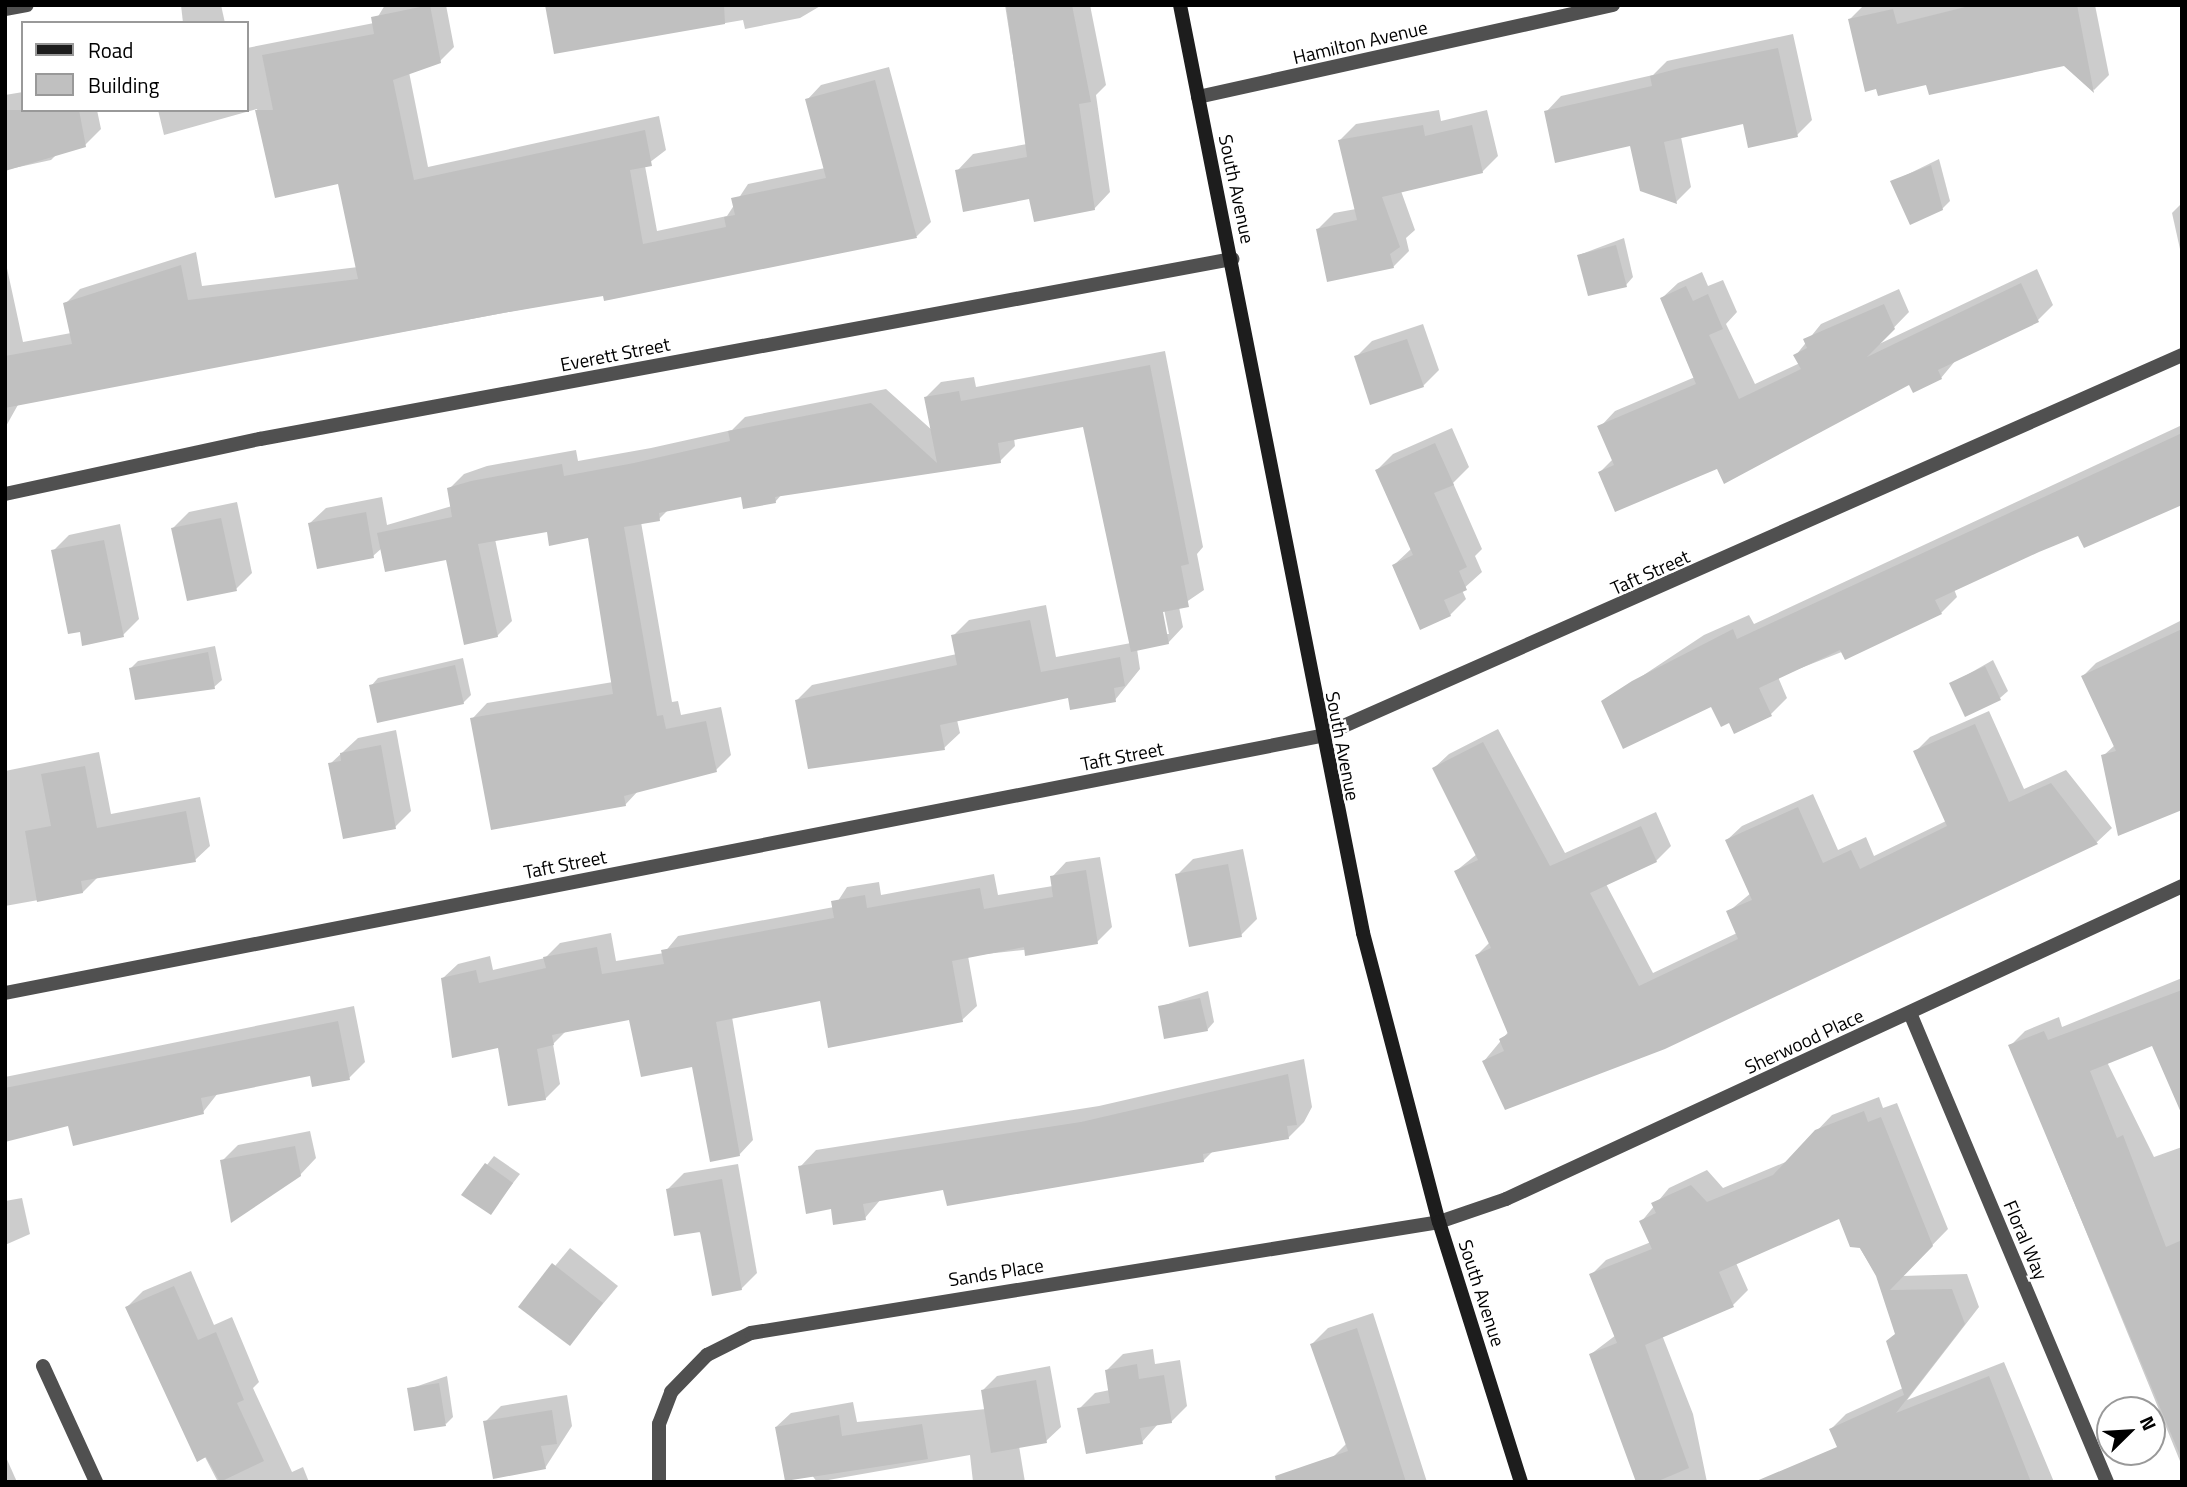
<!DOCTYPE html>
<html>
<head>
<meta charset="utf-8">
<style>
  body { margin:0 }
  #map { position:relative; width:2187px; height:1487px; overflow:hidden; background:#fff; font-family:"Titillium Web",sans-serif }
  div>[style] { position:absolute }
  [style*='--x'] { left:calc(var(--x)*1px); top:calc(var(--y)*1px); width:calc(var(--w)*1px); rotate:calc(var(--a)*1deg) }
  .shadow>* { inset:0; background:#0003 }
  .building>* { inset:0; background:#c0c0c0 }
  .minor>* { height:14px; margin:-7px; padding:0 7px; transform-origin:7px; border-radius:7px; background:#505050 }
  .secondary>* { height:14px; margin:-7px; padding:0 7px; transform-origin:7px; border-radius:7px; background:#1d1d1d }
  span { translate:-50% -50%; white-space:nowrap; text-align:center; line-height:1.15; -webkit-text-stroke:5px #fff; paint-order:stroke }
  .street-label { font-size:19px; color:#000 }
  .frame { position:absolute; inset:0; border:7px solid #000; pointer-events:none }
  .legend { position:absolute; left:21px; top:21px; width:228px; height:91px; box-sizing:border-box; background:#fff; border:2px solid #999; margin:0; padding:9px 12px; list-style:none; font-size:21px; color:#000 }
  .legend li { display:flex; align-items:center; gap:14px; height:35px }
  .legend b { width:35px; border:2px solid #999 }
  .north { position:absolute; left:2096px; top:1396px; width:70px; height:70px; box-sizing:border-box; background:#fff; border:2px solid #999; border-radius:50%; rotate:66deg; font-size:19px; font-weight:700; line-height:28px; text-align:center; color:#000 }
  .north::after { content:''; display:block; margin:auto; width:24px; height:32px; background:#000; clip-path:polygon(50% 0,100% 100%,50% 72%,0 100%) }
</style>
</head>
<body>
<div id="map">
  <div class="shadow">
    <div style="clip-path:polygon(181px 5px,221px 5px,225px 23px,183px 23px)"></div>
    <div style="clip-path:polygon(385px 5px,446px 5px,454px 47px,440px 61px,409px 72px,428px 167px,659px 116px,666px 150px,645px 166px,657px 231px,727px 216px,748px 184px,825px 168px,807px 100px,821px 85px,889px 67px,931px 222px,917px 236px,19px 403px,5px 428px,5px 259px,23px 342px,71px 333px,65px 304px,80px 289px,196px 252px,202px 286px,358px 267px,340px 182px,276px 196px,257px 109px,164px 135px,158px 110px,247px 110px,247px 48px,374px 23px)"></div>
    <div style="clip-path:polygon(547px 5px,822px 5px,800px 18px,745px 29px,743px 20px,556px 52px)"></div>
    <div style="clip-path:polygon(1005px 5px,1090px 5px,1106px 85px,1096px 95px,1110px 192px,1094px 209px,1030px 197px,957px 171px,973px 154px,1027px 144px)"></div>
    <div style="clip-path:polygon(1864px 5px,2095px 5px,2109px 75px,2094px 90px,2065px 64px,1928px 82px,1849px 20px)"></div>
    <div style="clip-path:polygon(1793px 34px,1812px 120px,1797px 135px,1744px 122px,1681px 137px,1691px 187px,1676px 202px,1632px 144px,1546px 112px,1561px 96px,1653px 75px,1667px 61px)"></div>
    <div style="clip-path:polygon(23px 92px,23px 110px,97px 110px,101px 129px,85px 145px,61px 150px,51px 160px,5px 170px,5px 95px)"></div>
    <div style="clip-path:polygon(1439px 110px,1441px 121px,1487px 110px,1498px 156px,1482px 172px,1401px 191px,1415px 230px,1406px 238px,1409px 251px,1393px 267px,1318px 229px,1334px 213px,1356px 209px,1340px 140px,1356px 124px)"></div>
    <div style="clip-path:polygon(1939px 159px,1950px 201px,1942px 209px,1892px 182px)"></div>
    <div style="clip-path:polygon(2182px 203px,2182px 258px,2172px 213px)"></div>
    <div style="clip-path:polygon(1624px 238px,1633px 277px,1626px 285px,1579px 255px)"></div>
    <div style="clip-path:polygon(2037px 269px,2053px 305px,2038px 320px,1956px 360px,1941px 378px,1910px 382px,1718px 467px,1600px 472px,1613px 459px,1600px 427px,1615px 411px,1695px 377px,1662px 298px,1678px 283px,1702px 272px,1708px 286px,1723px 280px,1737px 312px,1726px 324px,1755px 384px,1800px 363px,1796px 355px,1821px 324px,1899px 289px,1909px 312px,1877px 345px)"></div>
    <div style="clip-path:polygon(1423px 324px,1439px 370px,1423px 386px,1356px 357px,1372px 341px)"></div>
    <div style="clip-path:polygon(evenodd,1165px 351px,1203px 547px,1197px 554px,1204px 590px,1179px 607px,1183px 627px,1168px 643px,1137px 649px,1140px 669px,1115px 700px,1069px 696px,957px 720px,960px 733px,944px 748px,797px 700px,812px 685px,957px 654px,953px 636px,969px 620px,1046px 605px,1056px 657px,1131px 643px,1084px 425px,1014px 438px,1015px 446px,1000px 461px,782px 494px,775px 502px,742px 495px,669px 509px,659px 519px,641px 522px,672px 702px,678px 701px,681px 715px,721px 707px,731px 755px,716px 770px,639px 790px,625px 805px,472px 719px,487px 703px,613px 682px,589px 536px,548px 530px,495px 539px,512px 621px,497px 636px,447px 558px,382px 548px,373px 556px,309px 524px,326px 508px,382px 497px,387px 525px,452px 506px,449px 489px,464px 474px,487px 466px,576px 450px,578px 461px,651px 448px,732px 430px,745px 417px,886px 389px,933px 431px,926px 397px,941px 382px,974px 377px,976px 387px,1165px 351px,1159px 604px,1163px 604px,1169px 634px,1165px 634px,1159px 604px)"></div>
    <div style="clip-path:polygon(2182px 425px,2182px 503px,2079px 533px,1954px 589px,1957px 597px,1941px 613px,1778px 677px,1787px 698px,1771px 714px,1729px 720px,1712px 705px,1603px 702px,1704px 635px,1749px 615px,1754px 624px)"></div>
    <div style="clip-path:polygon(1452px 428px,1469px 467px,1453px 483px,1482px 549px,1475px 556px,1482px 572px,1462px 590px,1466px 599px,1450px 615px,1394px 565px,1412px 548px,1377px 470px,1393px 454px)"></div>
    <div style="clip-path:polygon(237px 502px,252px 573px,236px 589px,173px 528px,189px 512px)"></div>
    <div style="clip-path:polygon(120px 524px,139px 619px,123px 635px,81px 630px,53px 551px,69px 535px)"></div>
    <div style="clip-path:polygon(2182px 620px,2182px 804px,2103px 756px,2115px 745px,2083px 676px,2096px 663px)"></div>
    <div style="clip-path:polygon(215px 646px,222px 680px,214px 687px,131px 668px,138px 661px)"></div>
    <div style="clip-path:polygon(463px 658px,471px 695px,463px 703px,371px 686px,378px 678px)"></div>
    <div style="clip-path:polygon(1993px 660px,2008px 691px,2000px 698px,1951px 684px)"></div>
    <div style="clip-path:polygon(1989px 711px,2024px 789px,2066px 770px,2112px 828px,2097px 842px,1665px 1048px,1484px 1061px,1509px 1031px,1477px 955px,1490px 942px,1456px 871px,1477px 854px,1434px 768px,1449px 754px,1498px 729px,1565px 853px,1656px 812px,1671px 846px,1656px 861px,1606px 884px,1653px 973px,1737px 933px,1728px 912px,1751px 893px,1727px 840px,1742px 826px,1813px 794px,1838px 850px,1866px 837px,1874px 856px,1946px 821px,1916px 751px,1930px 737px)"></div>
    <div style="clip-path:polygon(396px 730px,411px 811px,395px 827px,330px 764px,358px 738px)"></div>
    <div style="clip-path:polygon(99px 752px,111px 814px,200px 797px,210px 846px,195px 860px,98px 877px,83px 892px,5px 906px,5px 771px)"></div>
    <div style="clip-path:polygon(1243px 849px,1257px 919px,1241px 935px,1177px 875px,1193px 859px)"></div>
    <div style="clip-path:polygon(1100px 857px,1112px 927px,1097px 942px,968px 956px,977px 1006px,962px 1020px,821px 998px,732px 1017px,753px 1140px,739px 1155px,693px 1065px,630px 1018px,567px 1030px,553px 1044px,560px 1084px,545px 1099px,443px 978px,458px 964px,490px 956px,493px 970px,545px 958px,560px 943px,611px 933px,616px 961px,664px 953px,678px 936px,834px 907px,847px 887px,879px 882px,881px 895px,994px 874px,998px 895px,1053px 886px,1052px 877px,1066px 862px)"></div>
    <div style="clip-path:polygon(2182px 978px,2182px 1064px,2153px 1044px,2107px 1062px,2154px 1157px,2182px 1147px,2182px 1466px,2010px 1046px,2025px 1031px,2059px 1017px,2062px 1027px)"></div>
    <div style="clip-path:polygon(1208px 991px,1214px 1022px,1207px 1030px,1159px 1007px)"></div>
    <div style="clip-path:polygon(354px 1006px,365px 1062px,349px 1078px,311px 1074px,218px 1093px,203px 1112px,69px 1124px,5px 1140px,5px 1077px)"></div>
    <div style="clip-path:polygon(1304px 1059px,1312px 1107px,1304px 1122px,1288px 1138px,1213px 1151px,1203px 1161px,945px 1188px,881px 1199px,865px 1218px,832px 1207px,800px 1167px,816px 1150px,1099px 1106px)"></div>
    <div style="clip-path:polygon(1879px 1097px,1883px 1108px,1897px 1103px,1948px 1229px,1902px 1276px,1967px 1274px,1979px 1307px,1907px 1400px,2004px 1362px,2054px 1482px,1898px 1482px,1831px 1429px,1846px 1414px,1903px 1388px,1897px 1333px,1877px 1276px,1840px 1216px,1736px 1263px,1748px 1290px,1733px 1305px,1662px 1335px,1693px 1414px,1707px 1482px,1640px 1482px,1591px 1354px,1616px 1335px,1591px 1275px,1606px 1260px,1651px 1242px,1641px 1222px,1669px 1188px,1707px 1170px,1723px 1188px,1788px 1161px,1832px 1115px)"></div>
    <div style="clip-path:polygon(310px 1131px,316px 1158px,300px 1175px,222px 1161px,238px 1145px)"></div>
    <div style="clip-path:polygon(494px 1156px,520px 1174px,490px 1213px,464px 1194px)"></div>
    <div style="clip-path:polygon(738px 1164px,757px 1273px,741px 1289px,668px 1189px,684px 1173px)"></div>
    <div style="clip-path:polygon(22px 1198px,30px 1234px,5px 1245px,5px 1201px)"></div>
    <div style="clip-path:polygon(570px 1248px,618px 1286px,569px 1344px,521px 1307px)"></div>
    <div style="clip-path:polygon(191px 1271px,214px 1325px,232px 1317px,259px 1382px,253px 1388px,292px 1472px,303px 1467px,309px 1482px,218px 1482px,127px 1307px,143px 1291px)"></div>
    <div style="clip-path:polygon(1373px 1313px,1427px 1482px,1339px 1482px,1332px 1458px,1347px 1443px,1312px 1344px,1328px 1328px)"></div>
    <div style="clip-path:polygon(1153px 1349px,1155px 1364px,1180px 1360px,1187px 1406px,1171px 1422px,1158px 1424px,1142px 1442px,1079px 1409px,1095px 1393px,1110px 1390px,1107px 1370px,1123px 1354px)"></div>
    <div style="clip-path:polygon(1050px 1366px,1061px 1427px,1046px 1441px,1019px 1446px,1025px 1482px,973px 1482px,970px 1455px,817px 1482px,776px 1427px,791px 1413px,853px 1402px,857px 1422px,986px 1409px,983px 1390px,997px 1376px)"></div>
    <div style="clip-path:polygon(447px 1376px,453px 1417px,446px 1424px,409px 1389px)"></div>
    <div style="clip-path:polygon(567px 1395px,572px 1426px,545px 1468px,485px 1422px,501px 1406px)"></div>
    <div style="clip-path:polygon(5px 1455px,17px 1482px,5px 1482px)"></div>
  </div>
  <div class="building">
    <div style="clip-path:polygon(430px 5px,441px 63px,393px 80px,414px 180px,645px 130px,652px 166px,630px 170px,643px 244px,726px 227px,724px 217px,735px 215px,731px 198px,826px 178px,805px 99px,875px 80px,917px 238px,604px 301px,603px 296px,503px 313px,5px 408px,5px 356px,72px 344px,63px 303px,181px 265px,188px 300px,358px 279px,338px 184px,275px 198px,255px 110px,273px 110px,262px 55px,374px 34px,371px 17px)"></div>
    <div style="clip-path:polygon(545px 5px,724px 5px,725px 24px,554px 54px)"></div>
    <div style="clip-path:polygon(1006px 5px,1072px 5px,1091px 102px,1079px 104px,1095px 210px,1034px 222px,1029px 199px,963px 212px,955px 170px,1027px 157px)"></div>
    <div style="clip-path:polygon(1973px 5px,2077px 5px,2094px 93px,2064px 66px,1929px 95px,1926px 85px,1878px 96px,1876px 89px,1865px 92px,1848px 19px,1893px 9px,1897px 24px)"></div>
    <div style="clip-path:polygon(1778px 48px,1798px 137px,1748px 148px,1743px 124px,1664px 142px,1677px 204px,1640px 191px,1630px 146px,1555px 163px,1544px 111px,1652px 86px,1650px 76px,1680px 68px)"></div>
    <div style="clip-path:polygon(5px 110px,79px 110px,86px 147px,5px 171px)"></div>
    <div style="clip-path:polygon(1423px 125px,1425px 136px,1472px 125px,1483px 173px,1382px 197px,1400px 247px,1390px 254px,1394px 268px,1327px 282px,1316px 229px,1357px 220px,1338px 140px)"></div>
    <div style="clip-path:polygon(1931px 165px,1943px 210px,1910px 225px,1890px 181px)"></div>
    <div style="clip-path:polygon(1616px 245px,1627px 287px,1588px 296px,1577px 255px)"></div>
    <div style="clip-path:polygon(2021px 283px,2039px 322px,1938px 370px,1942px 379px,1913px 393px,1909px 385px,1724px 484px,1717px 469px,1615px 512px,1598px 472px,1614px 465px,1597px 426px,1696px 384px,1660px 298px,1686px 286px,1693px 301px,1708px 294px,1723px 329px,1709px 335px,1739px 399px,1801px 369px,1793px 355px,1807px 348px,1803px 339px,1884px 304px,1895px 329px,1867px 357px)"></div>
    <div style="clip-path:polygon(1407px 339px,1424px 387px,1370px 405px,1354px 356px)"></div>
    <div style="clip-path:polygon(1150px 365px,1189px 564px,1181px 566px,1189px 607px,1163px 612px,1169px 644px,1131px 652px,1083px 427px,998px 443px,1001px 463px,775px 497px,776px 503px,743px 509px,741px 497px,659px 513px,660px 521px,624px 527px,657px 716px,663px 715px,666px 729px,706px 721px,717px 772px,624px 796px,626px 806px,491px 830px,470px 718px,613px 694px,588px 538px,549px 546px,547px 532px,478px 544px,498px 637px,464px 645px,446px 560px,385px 572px,377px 533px,452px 517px,447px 488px,471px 481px,562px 464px,564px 476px,634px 463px,730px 441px,728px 431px,871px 403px,937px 463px,924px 397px,959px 391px,961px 401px)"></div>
    <div style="clip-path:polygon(2182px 433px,2182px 505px,2084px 548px,2078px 536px,2039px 552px,1935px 600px,1942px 614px,1845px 660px,1840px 650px,1759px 688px,1772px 716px,1734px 734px,1729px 723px,1721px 727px,1711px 707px,1623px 749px,1601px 701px,1632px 681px,1733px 629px,1737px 639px)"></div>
    <div style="clip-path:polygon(1435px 443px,1454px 485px,1434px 493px,1467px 567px,1459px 571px,1467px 590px,1444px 600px,1451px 616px,1420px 630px,1392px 565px,1413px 555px,1375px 470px)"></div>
    <div style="clip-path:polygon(366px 512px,374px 558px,317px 569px,308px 523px)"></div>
    <div style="clip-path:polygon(221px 518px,237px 591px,187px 601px,171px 528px)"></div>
    <div style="clip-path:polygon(104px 540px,124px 637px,82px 646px,80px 632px,68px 634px,51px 550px)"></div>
    <div style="clip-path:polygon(1030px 620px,1041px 672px,1120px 657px,1125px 686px,1114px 688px,1116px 702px,1070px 710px,1068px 698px,940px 725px,945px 750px,808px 769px,795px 700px,957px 665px,951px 635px)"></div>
    <div style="clip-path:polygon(2182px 629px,2182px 810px,2118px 836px,2101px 755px,2116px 751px,2081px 676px)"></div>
    <div style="clip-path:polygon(208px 652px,215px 689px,135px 700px,129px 668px)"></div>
    <div style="clip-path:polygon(455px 665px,464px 704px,377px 723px,369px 685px)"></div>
    <div style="clip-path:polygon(1985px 666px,2001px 700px,1965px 717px,1949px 683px)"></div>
    <div style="clip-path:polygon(1975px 724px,2009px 802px,2051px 783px,2098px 844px,1665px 1049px,1505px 1110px,1482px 1061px,1504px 1051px,1499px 1039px,1508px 1034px,1475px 955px,1491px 948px,1454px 871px,1478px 860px,1432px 768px,1483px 742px,1550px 866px,1641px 826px,1657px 862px,1590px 893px,1639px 986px,1738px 939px,1726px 911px,1752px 900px,1725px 840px,1798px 807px,1823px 863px,1851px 850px,1860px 869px,1947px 826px,1913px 751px)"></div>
    <div style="clip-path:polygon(381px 745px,396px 829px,343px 839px,328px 763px,341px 761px,340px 753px)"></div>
    <div style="clip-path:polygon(85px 766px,97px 828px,186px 811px,196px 862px,81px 881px,83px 893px,37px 902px,25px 831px,51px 826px,41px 774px)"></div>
    <div style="clip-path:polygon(1228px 864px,1242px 937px,1189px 947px,1175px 874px)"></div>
    <div style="clip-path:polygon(1086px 870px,1098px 944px,1025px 956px,1024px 947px,952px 961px,963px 1022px,828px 1048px,820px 1001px,716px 1022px,740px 1156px,710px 1162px,692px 1067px,641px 1077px,629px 1020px,552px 1035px,554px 1045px,537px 1049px,546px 1100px,508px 1106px,498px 1048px,452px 1058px,441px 978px,476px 970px,479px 983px,546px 968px,543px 957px,597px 947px,602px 974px,664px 964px,661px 950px,834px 918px,831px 901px,865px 895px,867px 908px,980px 888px,984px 909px,1053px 897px,1050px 876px)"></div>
    <div style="clip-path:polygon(2182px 990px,2182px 1115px,2152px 1046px,2090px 1071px,2117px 1138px,2123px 1135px,2166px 1247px,2182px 1240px,2182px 1460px,2008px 1045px,2044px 1031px,2048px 1040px)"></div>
    <div style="clip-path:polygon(1200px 998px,1208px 1031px,1164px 1039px,1158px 1006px)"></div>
    <div style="clip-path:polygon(338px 1021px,350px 1080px,312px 1087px,310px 1076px,201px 1098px,204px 1114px,73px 1146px,68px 1126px,5px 1142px,5px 1088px)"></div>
    <div style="clip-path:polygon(1288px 1074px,1297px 1125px,1287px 1126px,1289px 1139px,1203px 1154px,1204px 1162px,947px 1206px,943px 1190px,863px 1204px,866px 1220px,833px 1225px,831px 1209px,806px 1214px,798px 1166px,1081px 1122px)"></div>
    <div style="clip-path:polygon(1864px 1111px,1868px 1122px,1881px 1117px,1933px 1246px,1890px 1290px,1952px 1289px,1965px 1324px,1896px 1413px,1989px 1376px,2031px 1482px,1754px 1482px,1837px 1447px,1829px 1429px,1904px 1395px,1886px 1341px,1895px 1334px,1876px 1276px,1860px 1248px,1850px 1247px,1839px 1219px,1719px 1272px,1734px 1307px,1645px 1345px,1689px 1468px,1656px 1482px,1636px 1482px,1589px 1354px,1617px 1343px,1589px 1274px,1652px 1249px,1639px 1221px,1656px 1213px,1651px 1203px,1691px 1185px,1707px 1202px,1773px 1175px,1815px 1130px)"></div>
    <div style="clip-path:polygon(295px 1146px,301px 1176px,231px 1223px,220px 1160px)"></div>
    <div style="clip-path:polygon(485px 1163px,513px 1183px,491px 1215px,461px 1195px)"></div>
    <div style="clip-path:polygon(722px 1179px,742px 1290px,712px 1296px,700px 1232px,674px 1236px,666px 1189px)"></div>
    <div style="clip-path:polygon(552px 1263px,603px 1303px,570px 1346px,518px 1307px)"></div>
    <div style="clip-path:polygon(174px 1286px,198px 1340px,216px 1332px,244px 1400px,237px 1403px,264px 1461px,220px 1482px,206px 1457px,197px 1462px,125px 1307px)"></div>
    <div style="clip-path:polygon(1357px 1328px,1406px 1482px,1276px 1482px,1275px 1476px,1348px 1451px,1310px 1344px)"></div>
    <div style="clip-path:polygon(1137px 1364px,1139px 1379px,1164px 1375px,1172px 1423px,1140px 1428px,1143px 1444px,1086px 1454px,1077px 1408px,1110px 1403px,1105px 1370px)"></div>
    <div style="clip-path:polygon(1036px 1380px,1047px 1443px,991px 1453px,981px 1390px)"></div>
    <div style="clip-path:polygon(439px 1383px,446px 1426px,414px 1431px,407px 1388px)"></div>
    <div style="clip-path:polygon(552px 1410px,557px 1444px,541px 1446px,546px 1469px,493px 1479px,483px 1421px)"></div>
    <div style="clip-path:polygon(839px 1415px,842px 1436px,922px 1424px,928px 1459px,785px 1481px,775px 1427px)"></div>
  </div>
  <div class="minor">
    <div style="--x:5;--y:9;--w:22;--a:-10"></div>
    <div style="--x:1198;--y:97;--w:425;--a:-12.5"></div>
    <div style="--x:5;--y:494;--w:261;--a:-12.2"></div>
    <div style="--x:260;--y:439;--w:989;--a:-10.49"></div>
    <div style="--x:5;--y:993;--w:1341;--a:-11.05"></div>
    <div style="--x:1321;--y:736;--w:942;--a:-23.87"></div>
    <div style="--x:1910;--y:1013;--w:509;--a:67.22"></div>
    <div style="--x:43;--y:1366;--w:128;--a:65.4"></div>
    <div style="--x:659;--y:1482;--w:58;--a:-90"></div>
    <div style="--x:659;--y:1424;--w:34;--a:-69"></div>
    <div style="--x:671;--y:1392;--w:52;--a:-45.8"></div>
    <div style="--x:707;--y:1355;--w:49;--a:-26.6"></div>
    <div style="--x:751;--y:1333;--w:697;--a:-9.16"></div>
    <div style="--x:1439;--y:1222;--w:71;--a:-18.9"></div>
    <div style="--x:1506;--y:1199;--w:745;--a:-24.84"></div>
  </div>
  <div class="secondary">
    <div style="--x:1180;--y:5;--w:946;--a:78.84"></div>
    <div style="--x:1363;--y:933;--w:299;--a:75.3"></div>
    <div style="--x:1439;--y:1222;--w:273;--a:72.5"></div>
  </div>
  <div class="street-label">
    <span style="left:1360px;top:42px;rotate:-13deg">Hamilton Avenue</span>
    <span style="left:1237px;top:189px;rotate:78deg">South Avenue</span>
    <span style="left:615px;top:354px;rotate:-11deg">Everett Street</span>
    <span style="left:1650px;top:572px;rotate:-24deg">Taft Street</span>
    <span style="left:1343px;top:746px;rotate:79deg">South Avenue</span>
    <span style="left:1122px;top:756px;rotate:-11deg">Taft Street</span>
    <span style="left:565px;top:864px;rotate:-11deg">Taft Street</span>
    <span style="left:1804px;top:1041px;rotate:-25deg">Sherwood Place</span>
    <span style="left:2026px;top:1240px;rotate:67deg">Floral Way</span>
    <span style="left:996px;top:1272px;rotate:-9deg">Sands Place</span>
    <span style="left:1482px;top:1293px;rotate:72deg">South Avenue</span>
  </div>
  <div class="frame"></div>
  <ul class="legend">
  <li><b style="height:9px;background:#1d1d1d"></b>Road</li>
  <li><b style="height:19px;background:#c0c0c0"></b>Building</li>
  </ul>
  <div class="north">N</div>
</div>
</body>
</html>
